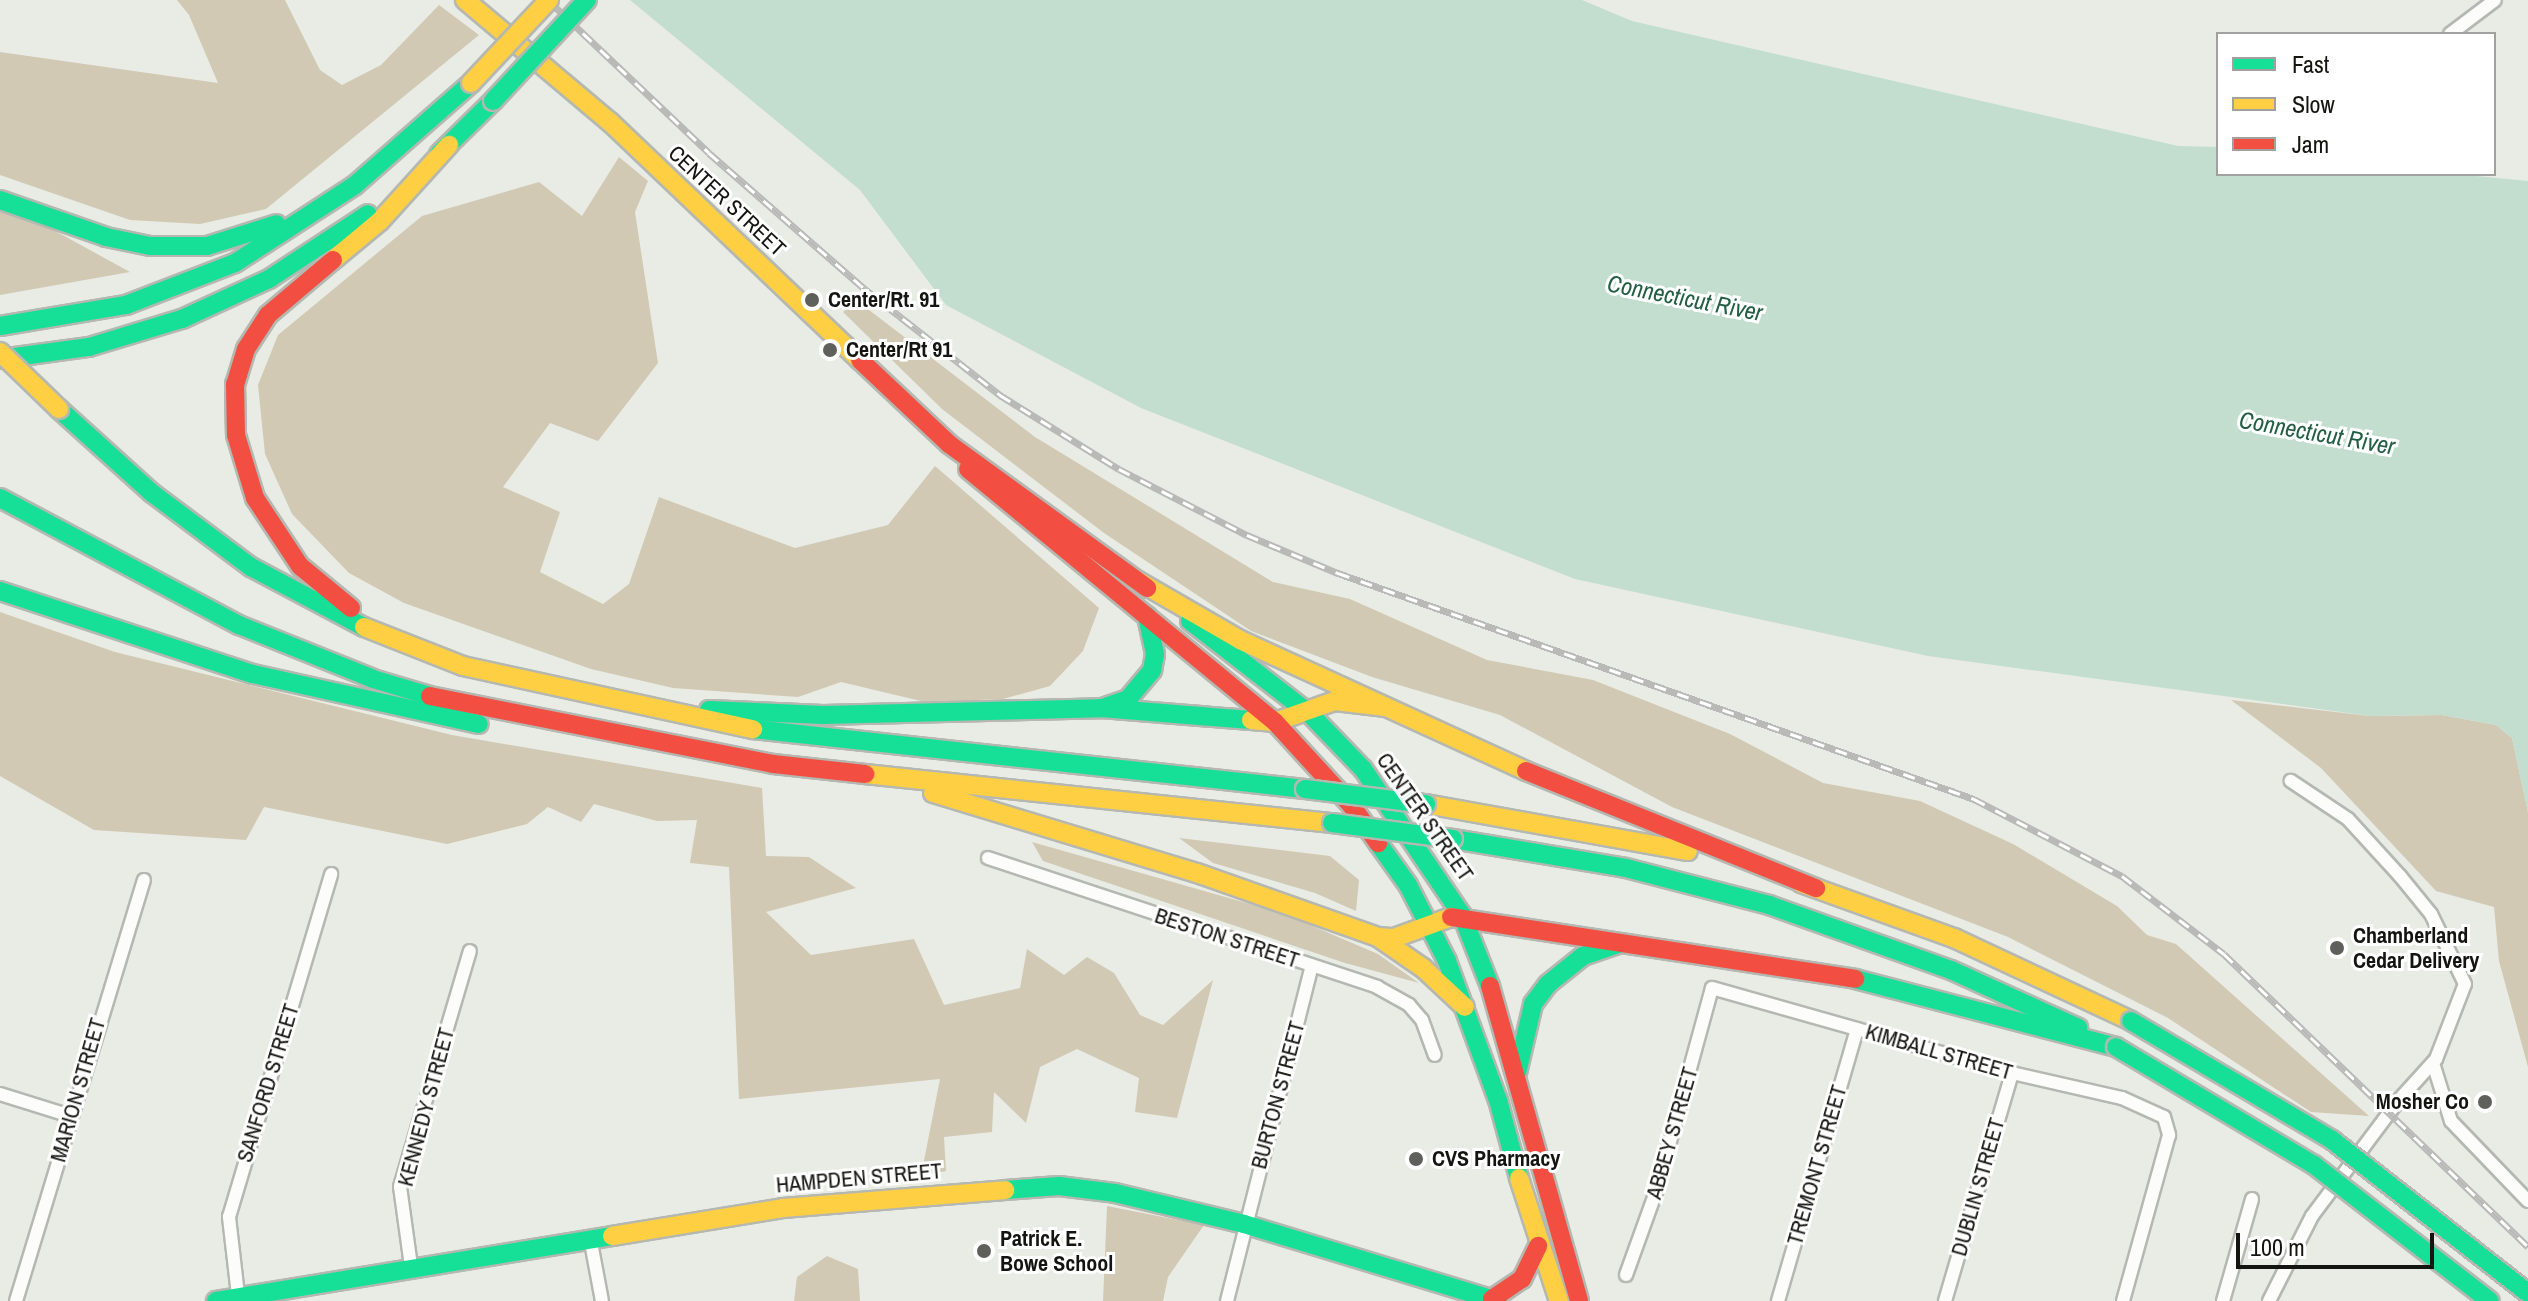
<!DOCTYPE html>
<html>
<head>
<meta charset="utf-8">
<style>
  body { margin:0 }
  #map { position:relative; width:2528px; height:1301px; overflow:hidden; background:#e9ece4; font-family:"Archivo Narrow",sans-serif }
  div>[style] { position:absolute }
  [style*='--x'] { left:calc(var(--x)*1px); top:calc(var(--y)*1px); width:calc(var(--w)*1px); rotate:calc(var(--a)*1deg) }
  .forest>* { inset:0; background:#d1c9b4 }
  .water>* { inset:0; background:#c3dece }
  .roads { filter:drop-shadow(2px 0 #b5b8b1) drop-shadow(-2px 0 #b5b8b1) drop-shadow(0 2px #b5b8b1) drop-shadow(0 -2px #b5b8b1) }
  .street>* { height:12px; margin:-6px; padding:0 6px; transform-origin:6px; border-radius:6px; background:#fcfcfb }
  .fast>* { height:18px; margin:-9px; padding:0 9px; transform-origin:9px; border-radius:9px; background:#16e098 }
  .slow>* { height:18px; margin:-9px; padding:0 9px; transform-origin:9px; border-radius:9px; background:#ffcf43 }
  .jam>* { height:18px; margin:-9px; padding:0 9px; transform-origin:9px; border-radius:9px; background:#f24e42 }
  .rail>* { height:7px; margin-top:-3.5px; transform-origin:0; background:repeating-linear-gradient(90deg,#fff 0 12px,#b9b9b8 0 24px); box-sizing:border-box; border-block:2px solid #b9b9b8 }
  .bridges { filter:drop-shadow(2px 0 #b5b8b1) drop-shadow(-2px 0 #b5b8b1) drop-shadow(0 2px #b5b8b1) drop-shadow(0 -2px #b5b8b1) }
  .fast-bridge>* { height:18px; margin:-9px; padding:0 9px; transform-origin:9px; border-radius:9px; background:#16e098 }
  .slow-bridge>* { height:18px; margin:-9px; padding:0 9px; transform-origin:9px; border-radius:9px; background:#ffcf43 }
  .dots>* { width:22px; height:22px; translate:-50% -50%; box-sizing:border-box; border:4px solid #fff; border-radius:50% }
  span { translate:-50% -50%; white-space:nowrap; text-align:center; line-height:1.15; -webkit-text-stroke:6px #fff; paint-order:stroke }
  .street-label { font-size:22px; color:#141511 }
  .poi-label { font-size:22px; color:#141511; font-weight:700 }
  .left { translate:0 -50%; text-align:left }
  .right { translate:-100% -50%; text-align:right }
  .water-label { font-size:24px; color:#215e43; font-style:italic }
  .legend { position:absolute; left:2216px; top:32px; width:280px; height:144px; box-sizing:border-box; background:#fff; border:2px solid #a1a1a0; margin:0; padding:10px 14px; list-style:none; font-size:24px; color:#141511 }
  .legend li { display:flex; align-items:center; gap:16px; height:40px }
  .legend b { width:40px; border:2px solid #a1a1a0 }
  .scale { position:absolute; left:2236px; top:1233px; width:198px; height:36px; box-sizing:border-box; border:4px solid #141511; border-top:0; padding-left:10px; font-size:24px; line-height:28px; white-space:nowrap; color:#141511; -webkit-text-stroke:6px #fff; paint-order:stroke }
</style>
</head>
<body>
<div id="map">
  <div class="forest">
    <div style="clip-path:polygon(177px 0,285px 0,320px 70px,342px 85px,381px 65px,439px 5px,479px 35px,266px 209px,200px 224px,130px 220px,0 175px,0 52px,218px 83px,189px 15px)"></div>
    <div style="clip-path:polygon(619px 157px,648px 181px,635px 212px,658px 363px,598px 441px,550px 423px,503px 487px,560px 512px,540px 572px,603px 604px,629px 584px,659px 497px,795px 548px,888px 525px,935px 466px,1099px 608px,1083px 651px,1050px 686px,1003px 699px,925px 702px,841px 682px,798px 697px,673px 688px,591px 669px,404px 603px,349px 573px,292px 514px,265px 454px,258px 385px,278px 335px,422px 216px,539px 182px,582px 216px)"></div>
    <div style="clip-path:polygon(0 208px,48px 227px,130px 272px,0 295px)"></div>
    <div style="clip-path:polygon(856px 300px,1035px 437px,1273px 582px,1350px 599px,1487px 660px,1593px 680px,1730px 734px,1823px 783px,1920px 801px,2013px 844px,2117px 906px,2147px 935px,2176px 944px,2369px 1116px,2311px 1112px,2168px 1018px,2008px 937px,1672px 807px,1500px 715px,1372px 677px,1251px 631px,1104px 533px,942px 409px,843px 312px)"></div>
    <div style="clip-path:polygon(0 612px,115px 652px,452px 735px,762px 788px,766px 856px,809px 857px,856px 888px,766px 912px,811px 955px,914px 939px,944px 1005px,1020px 988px,1027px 949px,1064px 975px,1087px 957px,1114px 973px,1140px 1015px,1163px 1025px,1213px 980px,1177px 1118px,1135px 1112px,1139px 1078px,1077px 1049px,1040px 1067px,1026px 1123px,994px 1092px,992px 1132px,944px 1137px,946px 1171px,921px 1176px,940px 1079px,739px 1099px,729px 867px,690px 863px,697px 820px,657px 821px,594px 804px,581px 822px,548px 807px,527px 824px,447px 844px,264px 807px,246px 840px,94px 830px,0 776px)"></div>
    <div style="clip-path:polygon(2231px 700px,2370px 716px,2442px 715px,2496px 725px,2512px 738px,2528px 812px,2528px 1067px,2499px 961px,2494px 907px,2436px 891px,2321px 768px)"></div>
    <div style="clip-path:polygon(1179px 838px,1330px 856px,1359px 880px,1356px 911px,1315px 893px,1213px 863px)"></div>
    <div style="clip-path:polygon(1032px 842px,1282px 913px,1378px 954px,1419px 983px,1345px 963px,1043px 861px)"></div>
    <div style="clip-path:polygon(1107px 1206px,1204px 1225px,1168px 1277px,1163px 1301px,1103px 1301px)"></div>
    <div style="clip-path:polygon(827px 1256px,858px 1269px,860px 1301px,794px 1301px,797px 1277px)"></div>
  </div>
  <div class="water">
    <div style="clip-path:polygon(630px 0,1582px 0,1632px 21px,2178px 146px,2218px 147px,2218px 174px,2455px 174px,2528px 181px,2528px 812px,2512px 738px,2496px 725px,2442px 715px,2370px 716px,1928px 656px,1575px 579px,1141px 408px,946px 305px,860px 190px)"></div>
  </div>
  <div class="roads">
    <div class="street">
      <div style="--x:2450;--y:34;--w:56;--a:-37.1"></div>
      <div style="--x:988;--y:858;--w:410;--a:18.3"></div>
      <div style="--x:1377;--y:987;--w:37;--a:29"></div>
      <div style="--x:1409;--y:1005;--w:20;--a:49"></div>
      <div style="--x:1422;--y:1020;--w:37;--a:70"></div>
      <div style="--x:2433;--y:1063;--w:61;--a:72.8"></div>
      <div style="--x:2451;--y:1121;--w:111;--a:46.1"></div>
      <div style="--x:0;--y:1094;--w:73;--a:17.4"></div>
      <div style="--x:590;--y:1237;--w:65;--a:79.4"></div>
      <div style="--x:411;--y:1266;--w:80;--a:-97.9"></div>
      <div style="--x:400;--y:1187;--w:246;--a:-73.5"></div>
      <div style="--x:1626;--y:1275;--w:91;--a:-70.2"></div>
      <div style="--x:1657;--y:1189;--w:208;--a:-74.7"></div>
      <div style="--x:1712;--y:988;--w:312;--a:15.8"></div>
      <div style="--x:2012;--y:1073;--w:113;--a:12.8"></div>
      <div style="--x:2122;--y:1098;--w:46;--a:24.3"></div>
      <div style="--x:2164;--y:1117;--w:19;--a:74"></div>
      <div style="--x:2169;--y:1135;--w:172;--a:105.5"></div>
      <div style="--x:238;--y:1295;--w:79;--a:-96.6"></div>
      <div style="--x:229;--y:1217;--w:358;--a:-73.4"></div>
      <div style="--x:16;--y:1301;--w:440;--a:-73.1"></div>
      <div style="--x:1227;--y:1301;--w:346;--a:-75.8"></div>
      <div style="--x:1778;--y:1301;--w:283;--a:-73.8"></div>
      <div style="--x:1945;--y:1301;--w:238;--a:-73.6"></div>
      <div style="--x:2223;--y:1301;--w:106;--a:-74.1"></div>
      <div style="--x:2269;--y:1301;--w:95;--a:-63.2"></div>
      <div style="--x:2312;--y:1216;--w:144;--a:-53.2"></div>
      <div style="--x:2398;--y:1101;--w:57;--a:-47.9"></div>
      <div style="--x:2436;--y:1059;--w:80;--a:-68.9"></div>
      <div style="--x:2465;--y:984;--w:78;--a:-115.9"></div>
      <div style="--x:2431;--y:914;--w:49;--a:-129.2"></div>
      <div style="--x:2400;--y:876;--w:77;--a:-132.4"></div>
      <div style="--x:2348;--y:819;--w:69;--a:-146.3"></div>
    </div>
    <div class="fast">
      <div style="--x:439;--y:154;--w:76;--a:-44.5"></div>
      <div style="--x:0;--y:200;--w:112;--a:19.2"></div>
      <div style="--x:106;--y:237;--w:45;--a:11.6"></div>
      <div style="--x:150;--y:246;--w:57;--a:0"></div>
      <div style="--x:207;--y:246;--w:73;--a:-17.4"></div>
      <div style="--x:0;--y:326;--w:128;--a:-9.5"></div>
      <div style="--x:126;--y:305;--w:117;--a:-21.1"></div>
      <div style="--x:235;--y:263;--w:143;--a:-33"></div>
      <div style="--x:355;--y:185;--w:154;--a:-41.3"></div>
      <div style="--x:0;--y:359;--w:90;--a:-7.7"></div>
      <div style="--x:89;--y:347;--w:97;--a:-16.8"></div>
      <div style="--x:182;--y:319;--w:96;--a:-24.7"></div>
      <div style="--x:269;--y:279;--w:118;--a:-33.3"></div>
      <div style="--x:59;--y:409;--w:125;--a:42.1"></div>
      <div style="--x:152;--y:493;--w:124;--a:36.8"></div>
      <div style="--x:251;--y:567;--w:128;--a:28"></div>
      <div style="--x:0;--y:498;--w:271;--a:28"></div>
      <div style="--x:239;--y:625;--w:144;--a:21.9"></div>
      <div style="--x:373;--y:679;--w:59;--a:16.6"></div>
      <div style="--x:0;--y:591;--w:266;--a:18.2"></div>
      <div style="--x:253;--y:674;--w:231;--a:12.5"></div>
      <div style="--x:1190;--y:621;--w:152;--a:37.8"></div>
      <div style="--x:1310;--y:714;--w:76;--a:46.1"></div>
      <div style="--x:1363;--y:769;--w:176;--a:55.9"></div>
      <div style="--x:1462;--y:915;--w:76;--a:68.5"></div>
      <div style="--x:1105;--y:707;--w:24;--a:-19"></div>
      <div style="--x:1128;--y:699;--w:38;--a:-50"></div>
      <div style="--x:1152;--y:670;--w:16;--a:-79"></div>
      <div style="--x:1155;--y:654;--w:39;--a:-102"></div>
      <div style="--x:709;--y:710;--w:114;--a:2.5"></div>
      <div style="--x:823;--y:715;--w:278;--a:-1.4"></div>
      <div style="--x:1101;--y:708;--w:150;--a:4.6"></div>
      <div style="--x:753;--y:729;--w:555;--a:6.2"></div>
      <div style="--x:1453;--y:839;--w:175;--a:9.5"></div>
      <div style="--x:1626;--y:868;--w:148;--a:14.5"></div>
      <div style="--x:1769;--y:905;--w:193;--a:19.7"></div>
      <div style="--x:1951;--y:970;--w:140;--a:24.5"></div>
      <div style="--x:1378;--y:843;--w:52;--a:54.5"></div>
      <div style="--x:1408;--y:885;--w:85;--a:62.8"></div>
      <div style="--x:1447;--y:961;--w:148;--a:69.9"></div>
      <div style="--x:1498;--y:1100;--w:81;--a:74.9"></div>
      <div style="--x:1855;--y:979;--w:270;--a:14.6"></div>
      <div style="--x:1517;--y:1073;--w:71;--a:-76.9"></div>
      <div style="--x:1533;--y:1004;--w:25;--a:-53"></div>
      <div style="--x:1548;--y:984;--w:45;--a:-38.7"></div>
      <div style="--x:1583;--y:956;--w:40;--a:-18.9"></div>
      <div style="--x:1005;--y:1190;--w:54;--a:-4.2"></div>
      <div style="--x:1059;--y:1186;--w:56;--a:7.1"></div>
      <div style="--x:1115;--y:1193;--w:133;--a:13.5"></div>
      <div style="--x:1244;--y:1224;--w:265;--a:16.9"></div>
      <div style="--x:216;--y:1301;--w:401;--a:-9.3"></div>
    </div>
    <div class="slow">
      <div style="--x:465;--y:0;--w:189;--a:40.1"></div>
      <div style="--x:610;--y:122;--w:345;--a:43.6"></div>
      <div style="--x:333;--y:260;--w:61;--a:-39.7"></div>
      <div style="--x:380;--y:221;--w:103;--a:-47.8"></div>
      <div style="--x:1138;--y:581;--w:118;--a:30"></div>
      <div style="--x:1240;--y:640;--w:315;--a:24.6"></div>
      <div style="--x:364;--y:627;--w:106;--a:21.5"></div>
      <div style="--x:463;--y:666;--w:297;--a:12.3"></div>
      <div style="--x:1251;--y:720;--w:24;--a:5"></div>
      <div style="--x:1275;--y:722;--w:64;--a:-19.3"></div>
      <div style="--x:1335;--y:701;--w:51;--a:6.7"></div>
      <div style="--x:865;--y:774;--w:470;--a:6"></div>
      <div style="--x:933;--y:793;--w:276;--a:16.9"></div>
      <div style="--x:1197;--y:873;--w:192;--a:19.5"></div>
      <div style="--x:1378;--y:937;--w:16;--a:4"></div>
      <div style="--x:1394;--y:938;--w:61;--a:-20.2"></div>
      <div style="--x:1426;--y:804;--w:266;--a:10.2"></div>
      <div style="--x:1801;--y:883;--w:163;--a:19.8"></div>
      <div style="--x:1954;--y:938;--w:195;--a:25.1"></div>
      <div style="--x:1378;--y:937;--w:55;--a:34.6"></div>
      <div style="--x:1423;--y:968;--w:57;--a:42.9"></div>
      <div style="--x:1519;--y:1178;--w:129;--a:72"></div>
      <div style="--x:612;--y:1236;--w:173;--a:-9.3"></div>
      <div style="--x:783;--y:1208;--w:223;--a:-4.6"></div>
    </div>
    <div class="jam">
      <div style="--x:333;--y:260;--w:85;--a:139.8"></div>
      <div style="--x:268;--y:315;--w:40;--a:122.9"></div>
      <div style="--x:246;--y:349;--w:37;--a:107"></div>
      <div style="--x:235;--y:384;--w:51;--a:88.9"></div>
      <div style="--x:236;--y:435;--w:66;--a:73.2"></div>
      <div style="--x:255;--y:498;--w:82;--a:56.5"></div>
      <div style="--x:300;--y:566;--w:66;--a:39.5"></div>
      <div style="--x:860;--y:360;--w:122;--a:43.3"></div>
      <div style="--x:949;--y:444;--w:245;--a:36"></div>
      <div style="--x:968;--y:469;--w:398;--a:39.5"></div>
      <div style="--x:1275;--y:722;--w:113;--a:47.5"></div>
      <div style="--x:1351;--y:805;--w:47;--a:54.6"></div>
      <div style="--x:430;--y:696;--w:350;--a:11.2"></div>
      <div style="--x:773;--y:764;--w:93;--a:6.2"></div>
      <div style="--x:1526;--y:771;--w:313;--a:22"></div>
      <div style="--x:1451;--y:917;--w:409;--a:8.7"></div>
      <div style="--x:1490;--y:986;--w:327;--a:74.2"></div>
      <div style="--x:1492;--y:1299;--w:36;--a:-34"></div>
      <div style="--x:1522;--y:1279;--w:37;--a:-64"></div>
    </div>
  </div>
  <div class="rail">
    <div style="--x:548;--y:0;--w:222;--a:43.5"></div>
    <div style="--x:709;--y:153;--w:207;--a:41.1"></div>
    <div style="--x:865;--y:289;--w:172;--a:38.1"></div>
    <div style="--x:1000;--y:395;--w:140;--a:31.9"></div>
    <div style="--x:1119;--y:469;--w:144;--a:27.3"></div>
    <div style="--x:1247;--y:535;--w:99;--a:22.7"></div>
    <div style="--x:1338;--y:573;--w:675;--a:19.56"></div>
    <div style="--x:1974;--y:799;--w:167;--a:27.5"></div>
    <div style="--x:2122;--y:876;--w:128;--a:37.4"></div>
    <div style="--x:2224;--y:954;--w:422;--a:43.9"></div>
  </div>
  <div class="bridges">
    <div class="fast-bridge">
      <div style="--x:493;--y:101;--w:138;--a:-47.1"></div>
      <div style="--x:1305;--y:789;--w:122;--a:7.1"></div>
      <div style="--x:1332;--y:823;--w:122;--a:7.5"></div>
      <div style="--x:2131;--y:1021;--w:234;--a:30.6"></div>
      <div style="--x:2332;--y:1140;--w:249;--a:38"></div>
      <div style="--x:2116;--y:1047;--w:230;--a:30.8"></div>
      <div style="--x:2314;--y:1165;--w:222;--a:37.7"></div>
    </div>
    <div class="slow-bridge">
      <div style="--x:471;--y:83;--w:114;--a:-46.8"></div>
      <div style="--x:0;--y:352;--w:82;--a:44"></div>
    </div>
  </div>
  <div class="dots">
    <div style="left:812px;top:300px;background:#5f605b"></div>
    <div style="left:830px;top:350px;background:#5f605b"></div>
    <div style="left:2337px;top:948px;background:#5f605b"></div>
    <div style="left:2485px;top:1102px;background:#5f605b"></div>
    <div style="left:1416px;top:1159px;background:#5f605b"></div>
    <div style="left:984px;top:1251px;background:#5f605b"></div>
  </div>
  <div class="street-label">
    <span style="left:727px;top:201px;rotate:43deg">CENTER STREET</span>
    <span style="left:1425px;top:817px;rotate:55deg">CENTER STREET</span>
    <span style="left:1227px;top:938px;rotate:18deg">BESTON STREET</span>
    <span style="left:1939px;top:1052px;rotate:16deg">KIMBALL STREET</span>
    <span style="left:268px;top:1083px;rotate:-73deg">SANFORD STREET</span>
    <span style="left:78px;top:1090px;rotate:-74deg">MARION STREET</span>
    <span style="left:1278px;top:1095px;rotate:-75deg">BURTON STREET</span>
    <span style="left:426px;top:1107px;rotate:-75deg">KENNEDY STREET</span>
    <span style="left:1672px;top:1133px;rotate:-74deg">ABBEY STREET</span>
    <span style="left:1817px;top:1165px;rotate:-74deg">TREMONT STREET</span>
    <span style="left:859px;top:1178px;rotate:-5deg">HAMPDEN STREET</span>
    <span style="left:1978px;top:1187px;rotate:-74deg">DUBLIN STREET</span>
  </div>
  <div class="poi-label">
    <span class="left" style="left:828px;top:300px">Center/Rt. 91</span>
    <span class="left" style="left:846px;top:350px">Center/Rt 91</span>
    <span class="left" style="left:2353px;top:948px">Chamberland<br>Cedar Delivery</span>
    <span class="right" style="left:2469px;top:1102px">Mosher Co</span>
    <span class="left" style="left:1432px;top:1159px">CVS Pharmacy</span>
    <span class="left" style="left:1000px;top:1251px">Patrick E.<br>Bowe School</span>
  </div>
  <div class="water-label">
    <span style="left:1685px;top:298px;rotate:11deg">Connecticut River</span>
    <span style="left:2317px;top:433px;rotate:10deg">Connecticut River</span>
  </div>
  <ul class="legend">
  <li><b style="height:10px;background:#16e098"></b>Fast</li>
  <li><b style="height:10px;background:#ffcf43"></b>Slow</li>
  <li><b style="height:10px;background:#f24e42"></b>Jam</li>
  </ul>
  <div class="scale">100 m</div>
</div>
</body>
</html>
